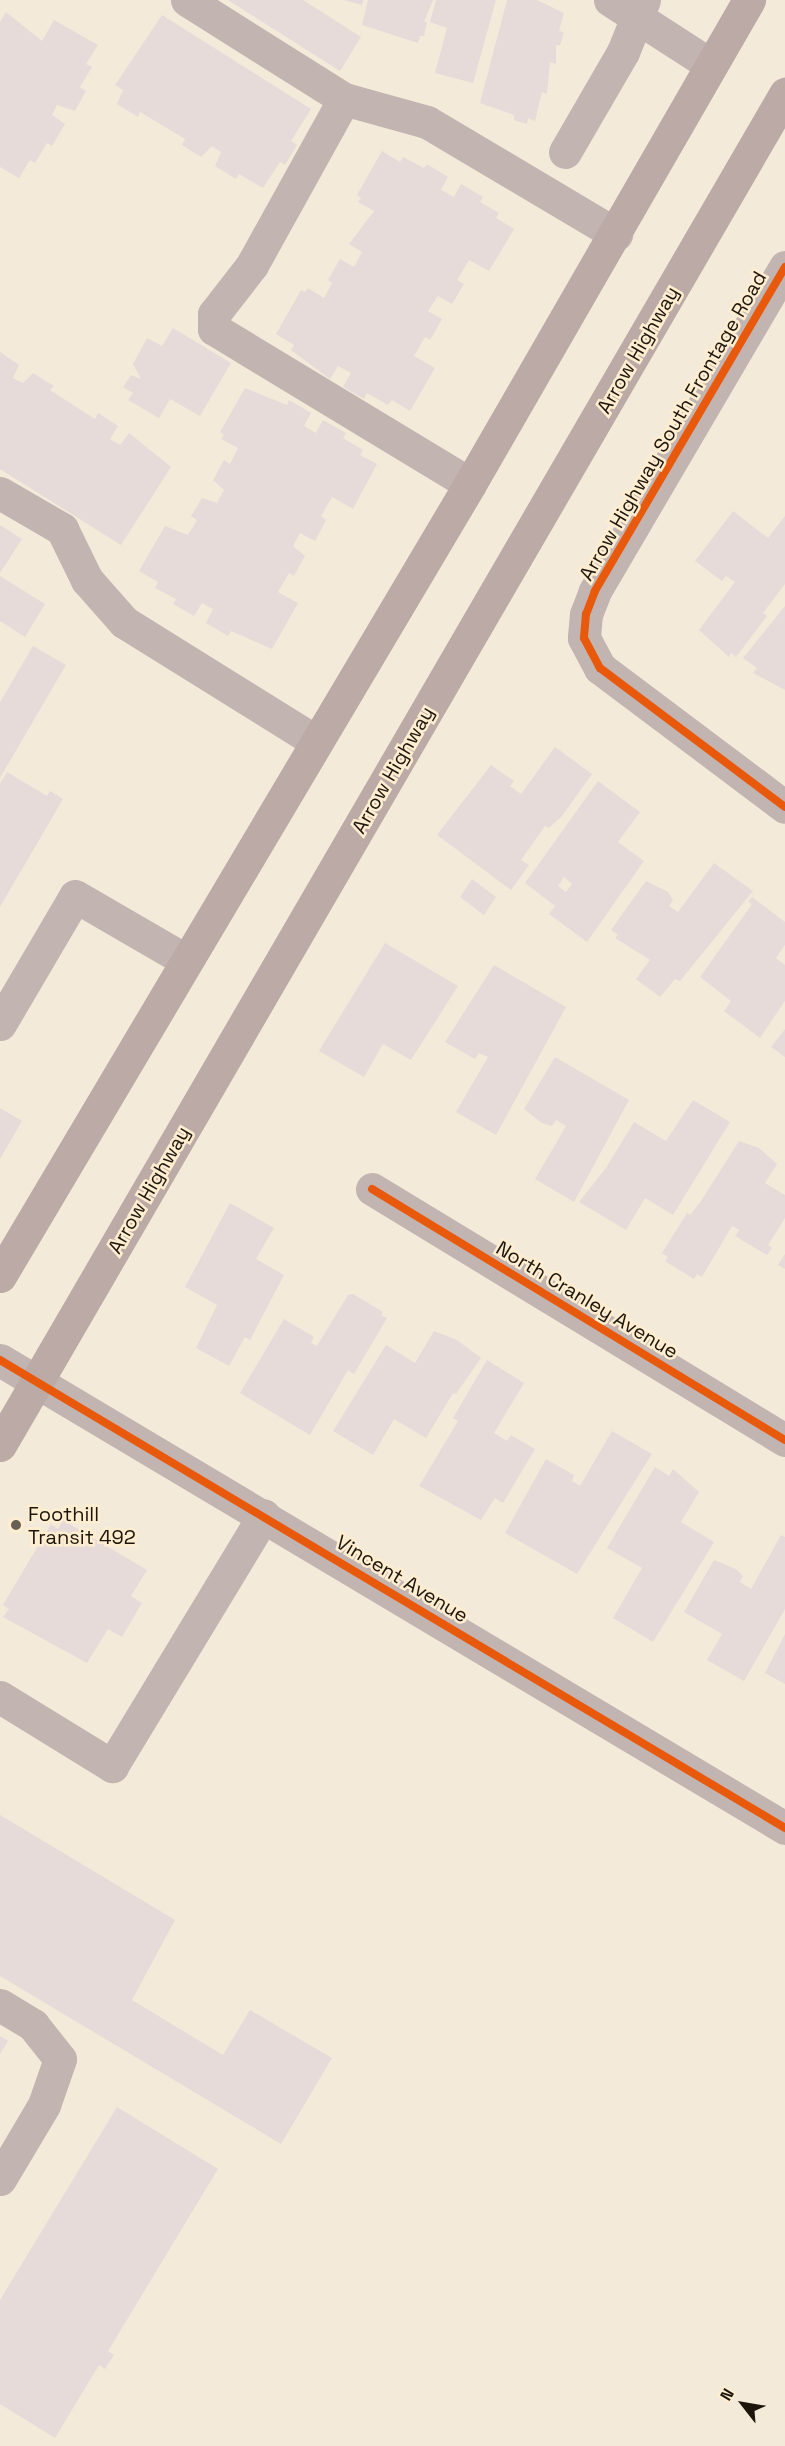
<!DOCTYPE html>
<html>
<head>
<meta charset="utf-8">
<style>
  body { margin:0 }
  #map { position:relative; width:785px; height:2446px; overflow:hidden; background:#f4eada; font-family:"Space Grotesk",sans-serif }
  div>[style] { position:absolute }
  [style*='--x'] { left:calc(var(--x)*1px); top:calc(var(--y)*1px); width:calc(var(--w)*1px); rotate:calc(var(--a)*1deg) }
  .building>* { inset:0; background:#e6dbd8 }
  .minor>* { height:33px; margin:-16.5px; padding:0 16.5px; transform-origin:16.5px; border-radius:16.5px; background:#c2b4b0 }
  .major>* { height:33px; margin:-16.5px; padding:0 16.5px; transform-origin:16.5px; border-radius:16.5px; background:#bbaaa5 }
  .cycleway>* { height:8px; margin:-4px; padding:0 4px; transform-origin:4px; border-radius:4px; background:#e8590c }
  .dots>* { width:16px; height:16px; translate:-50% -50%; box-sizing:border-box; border:3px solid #ffedd0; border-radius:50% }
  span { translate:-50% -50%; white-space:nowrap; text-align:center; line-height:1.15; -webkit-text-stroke:5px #ffedd0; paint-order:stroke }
  .street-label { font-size:20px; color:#1b150b }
  .poi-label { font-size:20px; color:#1b150b }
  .left { translate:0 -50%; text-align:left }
  .north { position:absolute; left:713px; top:2374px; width:60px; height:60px; -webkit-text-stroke:4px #ffedd0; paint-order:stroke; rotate:301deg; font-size:16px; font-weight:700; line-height:24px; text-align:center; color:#1b150b }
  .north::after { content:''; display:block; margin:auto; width:21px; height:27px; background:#1b150b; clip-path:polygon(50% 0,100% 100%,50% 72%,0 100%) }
</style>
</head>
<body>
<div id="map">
  <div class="building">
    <div style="clip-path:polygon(228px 0,303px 0,361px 37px,340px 71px)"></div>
    <div style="clip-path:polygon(344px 0,363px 0,362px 5px)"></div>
    <div style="clip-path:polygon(368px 0,433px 0,424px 22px,427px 22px,424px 36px,420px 36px,418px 43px,362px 25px)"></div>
    <div style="clip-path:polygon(436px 0,496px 0,473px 83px,435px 73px,447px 28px,430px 22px)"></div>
    <div style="clip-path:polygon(507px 0,537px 0,564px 13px,559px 31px,564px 32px,560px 45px,556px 45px,556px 64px,550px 62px,547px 94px,542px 92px,535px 121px,528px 118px,527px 124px,514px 120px,514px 115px,480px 103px)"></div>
    <div style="clip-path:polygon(6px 12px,42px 41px,54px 20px,98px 45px,86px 64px,92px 67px,80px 87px,86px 91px,75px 111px,57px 105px,52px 115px,65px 124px,52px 146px,47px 143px,35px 163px,30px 160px,19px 178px,0 167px,0 22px)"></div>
    <div style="clip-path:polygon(162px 15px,311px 109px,291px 141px,297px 145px,285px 165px,280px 162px,263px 188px,239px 174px,236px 179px,215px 166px,221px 152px,212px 146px,201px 157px,182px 145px,185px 139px,140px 112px,138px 117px,117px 104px,123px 90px,115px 85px)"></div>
    <div style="clip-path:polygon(382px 151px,400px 162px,403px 157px,424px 168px,427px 164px,448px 177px,441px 190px,454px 197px,461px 184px,483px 197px,480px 202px,499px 213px,496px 218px,514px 229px,489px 271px,469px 260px,457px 280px,464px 284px,452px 304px,438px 296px,428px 311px,442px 319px,430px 340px,425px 337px,414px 356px,435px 368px,410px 411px,392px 400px,388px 405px,367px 393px,364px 399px,343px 387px,351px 373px,338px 366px,330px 379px,291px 350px,294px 345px,276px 334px,301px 290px,305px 292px,308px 288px,324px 298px,332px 283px,328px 280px,340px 259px,354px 267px,362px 252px,349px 244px,374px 211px,358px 202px,361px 198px,357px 195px)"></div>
    <div style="clip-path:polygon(173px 328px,231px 363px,200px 416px,170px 399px,159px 418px,128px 400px,133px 393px,123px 387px,131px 375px,141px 379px,133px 364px,147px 338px,162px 346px)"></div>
    <div style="clip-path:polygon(0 352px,19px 365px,13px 378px,23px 383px,33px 373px,54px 386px,50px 390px,95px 419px,98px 413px,118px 426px,110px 439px,120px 445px,129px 433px,171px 467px,121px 545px,0 469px)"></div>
    <div style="clip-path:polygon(245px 388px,287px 405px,289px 400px,311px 413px,304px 426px,316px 433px,323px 420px,346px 433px,343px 438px,363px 450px,360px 455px,377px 464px,353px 509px,332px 497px,321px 516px,326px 520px,315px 541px,300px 533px,293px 546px,305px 556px,294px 576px,289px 573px,278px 592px,298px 603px,272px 649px,231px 631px,228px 636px,206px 623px,213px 609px,202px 603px,194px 616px,173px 604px,176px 599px,155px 588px,158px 582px,139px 571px,165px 526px,188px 535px,197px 520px,191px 516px,202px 498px,217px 503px,224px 490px,213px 480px,224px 460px,230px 464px,238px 448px,221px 439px,224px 435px,220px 432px)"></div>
    <div style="clip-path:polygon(733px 511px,768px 538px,785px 516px,785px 584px,763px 613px,767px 616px,736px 657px,731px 653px,729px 657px,699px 630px,735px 582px,726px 576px,722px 581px,695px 561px)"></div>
    <div style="clip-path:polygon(0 525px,22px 539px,0 573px)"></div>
    <div style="clip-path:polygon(0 576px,45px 604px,25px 637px,0 621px)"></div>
    <div style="clip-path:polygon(785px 606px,785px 690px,753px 673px,757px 668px,743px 658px)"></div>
    <div style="clip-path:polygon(33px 646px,66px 665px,0 778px,0 702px)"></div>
    <div style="clip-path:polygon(555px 747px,592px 774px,562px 816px,549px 828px,545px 826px,521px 860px,529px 865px,511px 890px,437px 835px,491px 765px,514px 781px,510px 786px,521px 794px)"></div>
    <div style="clip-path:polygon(7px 772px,47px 796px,50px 791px,63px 799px,0 907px,0 784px)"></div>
    <div style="clip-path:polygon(evenodd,598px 781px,640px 812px,618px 842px,644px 861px,587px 942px,549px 914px,555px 906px,525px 883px,598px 781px,564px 877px,572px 884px,566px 892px,558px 886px,564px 877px)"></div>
    <div style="clip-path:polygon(714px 863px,753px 891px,680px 981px,675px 979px,660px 997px,636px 979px,650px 960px,615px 938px,618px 935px,611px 930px,646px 881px,668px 892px,673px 900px,669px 906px,678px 912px)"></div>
    <div style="clip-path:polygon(472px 879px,496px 897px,484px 915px,460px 897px)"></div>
    <div style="clip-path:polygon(752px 897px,785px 922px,785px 945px,776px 958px,785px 965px,785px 1001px,760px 1038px,724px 1011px,731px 1001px,700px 977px,752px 904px,748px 902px)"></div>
    <div style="clip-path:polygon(385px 943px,458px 986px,411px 1060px,383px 1044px,364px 1077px,319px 1051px)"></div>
    <div style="clip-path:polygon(494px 965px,566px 1007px,496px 1135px,456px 1112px,488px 1057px,479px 1053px,475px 1059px,445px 1042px)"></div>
    <div style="clip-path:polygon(785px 1029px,785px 1057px,771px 1047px)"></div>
    <div style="clip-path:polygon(555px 1057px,629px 1100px,574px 1202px,535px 1179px,566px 1126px,556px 1120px,552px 1126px,542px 1123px,524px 1109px)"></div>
    <div style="clip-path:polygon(693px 1100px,730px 1122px,673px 1215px,645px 1198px,626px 1230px,579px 1202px,606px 1168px,634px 1122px,666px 1141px)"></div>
    <div style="clip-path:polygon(0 1108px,22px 1121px,0 1159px)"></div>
    <div style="clip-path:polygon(739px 1141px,759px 1148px,777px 1164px,765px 1183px,785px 1195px,785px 1218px,768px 1245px,772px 1248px,767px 1255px,735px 1236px,739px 1230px,732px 1226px,702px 1277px,697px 1274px,694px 1279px,665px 1261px,668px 1257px,662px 1253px,687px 1213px,690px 1215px,701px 1201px)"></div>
    <div style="clip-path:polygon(230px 1203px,274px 1228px,256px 1259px,284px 1275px,250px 1340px,245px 1337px,229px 1366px,196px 1348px,217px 1305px,185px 1287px)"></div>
    <div style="clip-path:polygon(785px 1254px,785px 1269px,778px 1265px)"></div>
    <div style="clip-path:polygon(353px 1294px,383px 1312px,381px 1315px,387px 1318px,354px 1374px,348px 1370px,310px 1435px,240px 1393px,284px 1319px,314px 1337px,311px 1343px,317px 1346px,348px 1295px)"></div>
    <div style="clip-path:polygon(434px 1331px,457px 1340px,481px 1358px,456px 1394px,453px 1393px,426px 1438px,394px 1419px,373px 1455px,333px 1431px,386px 1345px,415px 1363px)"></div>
    <div style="clip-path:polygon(487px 1360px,524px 1383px,494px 1433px,507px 1441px,511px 1435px,535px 1449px,503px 1503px,495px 1498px,481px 1520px,419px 1486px,458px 1421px,453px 1418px)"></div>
    <div style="clip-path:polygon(612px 1431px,652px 1454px,577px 1574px,505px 1533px,546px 1459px,574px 1475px,572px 1481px,580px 1486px)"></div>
    <div style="clip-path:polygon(655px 1467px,669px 1476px,673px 1469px,699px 1492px,681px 1522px,714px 1542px,653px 1642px,613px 1618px,642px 1568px,607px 1548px)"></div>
    <div style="clip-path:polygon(63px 1520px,147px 1570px,131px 1596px,142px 1603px,122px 1637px,108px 1629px,87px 1663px,3px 1617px,9px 1609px,3px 1605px,51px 1524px,58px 1529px)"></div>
    <div style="clip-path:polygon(781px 1535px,785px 1537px,785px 1609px,744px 1681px,707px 1660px,722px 1634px,684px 1612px,714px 1560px,736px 1569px,743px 1576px,740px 1582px,751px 1589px)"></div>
    <div style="clip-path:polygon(785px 1634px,785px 1684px,765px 1673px)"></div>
    <div style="clip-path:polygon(0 1815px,175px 1920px,132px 2000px,223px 2055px,250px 2010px,332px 2058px,281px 2144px,0 1976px)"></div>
    <div style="clip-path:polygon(0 2036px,8px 2041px,0 2054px)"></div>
    <div style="clip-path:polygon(117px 2107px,218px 2169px,108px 2351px,114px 2355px,105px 2369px,99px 2365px,55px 2438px,0 2404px,0 2300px)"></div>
  </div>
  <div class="minor">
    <div style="--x:187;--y:0;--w:186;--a:32.2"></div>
    <div style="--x:344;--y:99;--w:86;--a:15.5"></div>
    <div style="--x:427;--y:122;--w:220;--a:30.7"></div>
    <div style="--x:610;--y:0;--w:120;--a:32.8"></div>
    <div style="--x:344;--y:99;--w:190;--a:119"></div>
    <div style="--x:252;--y:265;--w:62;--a:127.8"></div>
    <div style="--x:214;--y:314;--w:15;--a:90"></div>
    <div style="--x:214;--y:329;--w:299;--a:31.2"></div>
    <div style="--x:565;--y:152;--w:116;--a:-59.9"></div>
    <div style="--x:623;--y:52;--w:56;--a:-68"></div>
    <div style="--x:785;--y:267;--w:376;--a:120.4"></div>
    <div style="--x:595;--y:591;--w:25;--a:111"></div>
    <div style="--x:586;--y:614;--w:24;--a:95"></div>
    <div style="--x:584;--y:638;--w:34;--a:62"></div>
    <div style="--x:600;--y:668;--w:231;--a:36.9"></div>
    <div style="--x:0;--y:493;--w:72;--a:30.1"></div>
    <div style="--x:62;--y:529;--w:57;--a:63.9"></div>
    <div style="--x:87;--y:580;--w:56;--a:48.6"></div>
    <div style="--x:124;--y:622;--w:227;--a:31.9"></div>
    <div style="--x:0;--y:1024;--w:148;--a:-59.6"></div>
    <div style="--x:75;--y:896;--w:129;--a:30.1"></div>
    <div style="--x:372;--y:1189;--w:483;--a:31.3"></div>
    <div style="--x:0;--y:1360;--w:914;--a:30.8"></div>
    <div style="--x:0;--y:1697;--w:132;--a:31.6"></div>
    <div style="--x:112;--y:1766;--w:293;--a:-58.8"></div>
    <div style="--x:0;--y:2005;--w:39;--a:31"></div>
    <div style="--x:33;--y:2025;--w:43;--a:51.5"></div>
    <div style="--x:60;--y:2059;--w:49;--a:109.2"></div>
    <div style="--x:44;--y:2105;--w:86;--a:120.7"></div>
  </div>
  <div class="major">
    <div style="--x:0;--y:1276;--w:921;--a:-59.31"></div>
    <div style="--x:470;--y:484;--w:559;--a:-60.04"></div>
    <div style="--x:0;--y:1445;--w:1563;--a:-59.84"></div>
  </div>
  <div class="cycleway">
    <div style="--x:785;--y:267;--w:376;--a:120.4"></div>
    <div style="--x:595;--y:591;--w:25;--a:111"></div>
    <div style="--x:586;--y:614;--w:24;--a:95"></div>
    <div style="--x:584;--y:638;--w:34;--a:62"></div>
    <div style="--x:600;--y:668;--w:231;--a:36.9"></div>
    <div style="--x:372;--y:1189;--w:483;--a:31.3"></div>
    <div style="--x:0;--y:1360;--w:914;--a:30.8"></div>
  </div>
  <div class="dots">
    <div style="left:16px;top:1525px;background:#676053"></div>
  </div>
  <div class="street-label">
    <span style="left:638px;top:350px;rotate:-60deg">Arrow Highway</span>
    <span style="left:673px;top:426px;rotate:-60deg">Arrow Highway South Frontage Road</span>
    <span style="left:393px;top:770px;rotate:-60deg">Arrow Highway</span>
    <span style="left:149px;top:1190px;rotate:-60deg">Arrow Highway</span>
    <span style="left:587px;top:1300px;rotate:31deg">North Cranley Avenue</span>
    <span style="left:402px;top:1579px;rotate:31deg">Vincent Avenue</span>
  </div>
  <div class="poi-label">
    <span class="left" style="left:28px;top:1526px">Foothill<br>Transit 492</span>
  </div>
  <div class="north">N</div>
</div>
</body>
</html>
